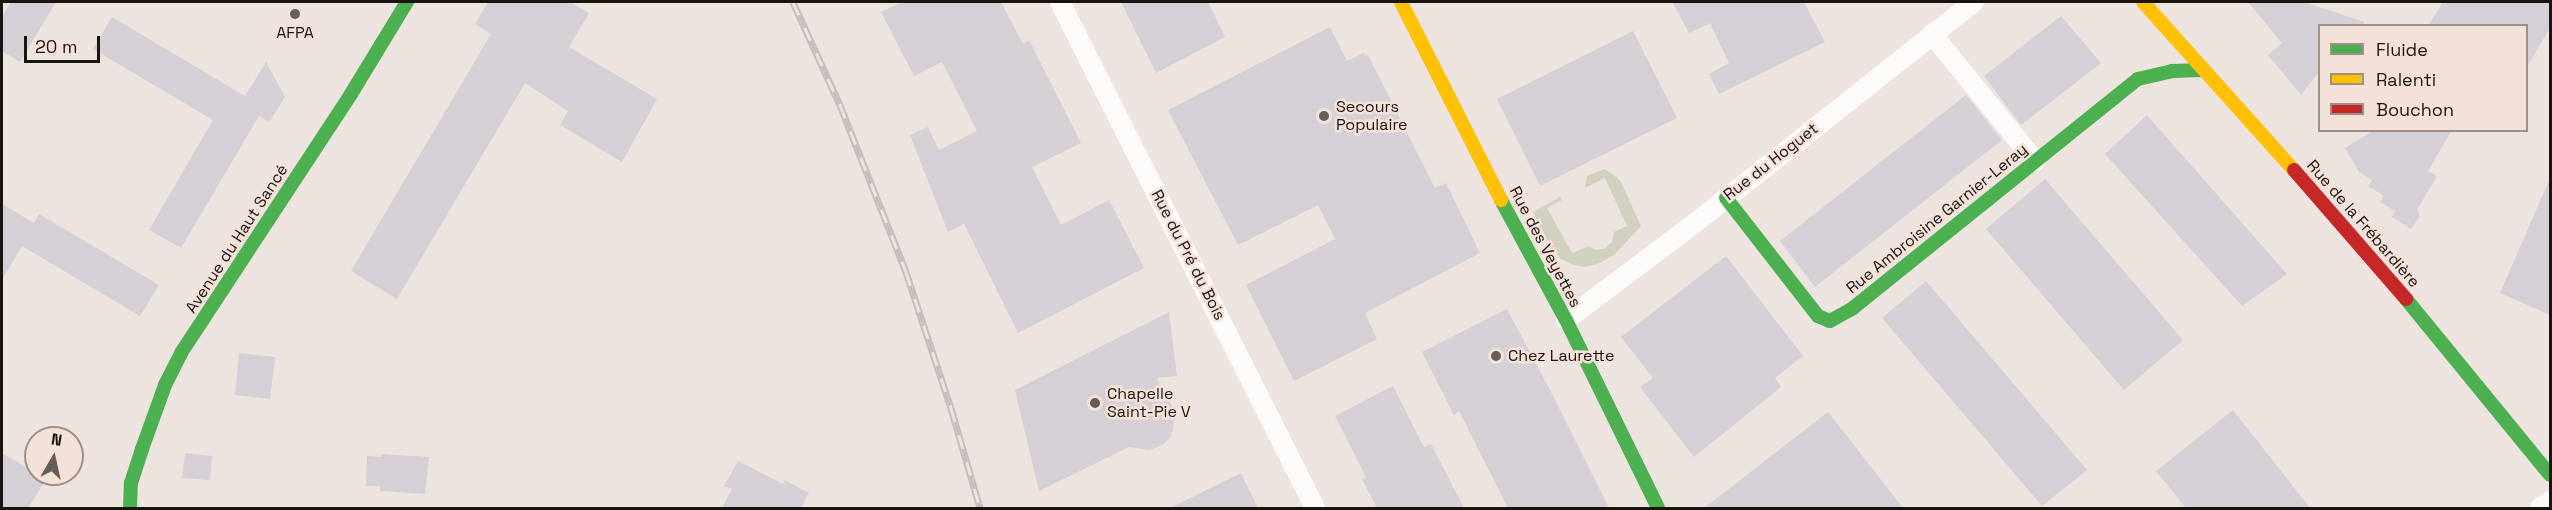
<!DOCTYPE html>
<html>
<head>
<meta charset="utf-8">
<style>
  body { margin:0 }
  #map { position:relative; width:2552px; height:510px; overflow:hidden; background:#eee4df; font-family:"Space Grotesk",sans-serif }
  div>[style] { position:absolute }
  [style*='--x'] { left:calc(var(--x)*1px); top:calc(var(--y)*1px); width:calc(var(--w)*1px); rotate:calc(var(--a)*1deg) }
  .green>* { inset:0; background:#d1d1bf }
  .building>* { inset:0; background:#d5cfd6 }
  .street>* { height:20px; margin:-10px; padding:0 10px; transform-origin:10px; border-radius:10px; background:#fcfbfa }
  .fast>* { height:14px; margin:-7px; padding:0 7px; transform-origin:7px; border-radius:7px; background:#4caf50 }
  .slow>* { height:14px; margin:-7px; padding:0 7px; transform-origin:7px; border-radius:7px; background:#ffc107 }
  .jam>* { height:14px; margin:-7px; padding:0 7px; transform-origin:7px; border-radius:7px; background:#c62828 }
  .rail>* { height:7px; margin-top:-3.5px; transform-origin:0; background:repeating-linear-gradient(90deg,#f4e2d9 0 14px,#c2bfbe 0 28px); box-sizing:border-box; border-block:2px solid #c2bfbe }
  .dots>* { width:16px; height:16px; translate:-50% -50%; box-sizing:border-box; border:3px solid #f4e2d9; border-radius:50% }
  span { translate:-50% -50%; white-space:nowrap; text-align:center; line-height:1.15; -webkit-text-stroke:5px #f4e2d9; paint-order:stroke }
  .poi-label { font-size:16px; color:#1a1411 }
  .left { translate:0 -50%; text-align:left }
  .street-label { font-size:16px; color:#1a1411 }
  .frame { position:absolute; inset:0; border:3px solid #1a1411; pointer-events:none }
  .legend { position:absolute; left:2318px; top:24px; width:210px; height:108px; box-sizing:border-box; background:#f4e2d9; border:2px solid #9d9089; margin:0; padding:8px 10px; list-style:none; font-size:18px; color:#1a1411 }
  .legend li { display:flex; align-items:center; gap:12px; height:30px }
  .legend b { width:30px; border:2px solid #9d9089 }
  .north { position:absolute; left:24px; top:426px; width:60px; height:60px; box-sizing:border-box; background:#f4e2d9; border:2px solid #9d9089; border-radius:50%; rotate:9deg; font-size:16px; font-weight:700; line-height:24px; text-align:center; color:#1a1411 }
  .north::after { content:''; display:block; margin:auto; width:21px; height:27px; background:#645d59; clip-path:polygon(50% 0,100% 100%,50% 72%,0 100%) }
  .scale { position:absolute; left:24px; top:36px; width:76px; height:27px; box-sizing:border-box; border:3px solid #1a1411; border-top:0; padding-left:8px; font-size:18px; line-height:21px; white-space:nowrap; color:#1a1411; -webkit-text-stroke:4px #f4e2d9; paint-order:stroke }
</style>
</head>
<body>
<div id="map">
  <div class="green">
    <div style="clip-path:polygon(1605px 169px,1620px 180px,1641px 226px,1615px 254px,1600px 263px,1585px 267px,1574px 265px,1561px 259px,1550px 246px,1533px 212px,1560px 197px,1562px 200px,1547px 208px,1572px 253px,1589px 246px,1595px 250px,1604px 249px,1612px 242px,1614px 232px,1627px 226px,1605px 178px,1585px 188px,1587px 176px)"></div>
  </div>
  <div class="building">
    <div style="clip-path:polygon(11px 2px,56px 2px,20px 62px,2px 51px,2px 17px)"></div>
    <div style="clip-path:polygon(488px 2px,570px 2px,589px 13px,569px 47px,657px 99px,622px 162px,560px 125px,568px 111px,525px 83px,397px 299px,351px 271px,491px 34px,475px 24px)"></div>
    <div style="clip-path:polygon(902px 2px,1001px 2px,1023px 44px,1029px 40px,1081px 143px,1032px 167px,1061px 225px,1109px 200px,1144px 268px,1018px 333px,964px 224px,948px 232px,910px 135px,928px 127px,939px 150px,977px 131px,942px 62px,914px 76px,881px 12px)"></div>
    <div style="clip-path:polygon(1121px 2px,1208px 2px,1225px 37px,1156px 73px)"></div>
    <div style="clip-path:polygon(1672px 2px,1804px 2px,1825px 42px,1719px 94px,1709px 74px,1729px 63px,1710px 23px,1689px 33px)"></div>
    <div style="clip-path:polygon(2248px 2px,2304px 2px,2364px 22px,2364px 26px,2319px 26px,2319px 72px,2301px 95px,2268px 55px,2282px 43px)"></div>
    <div style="clip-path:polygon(2443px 2px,2550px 2px,2550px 28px,2526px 68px,2526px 26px,2428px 26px)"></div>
    <div style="clip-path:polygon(2061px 16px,2101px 63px,2021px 125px,1984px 76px)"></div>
    <div style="clip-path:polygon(112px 17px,245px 96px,266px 62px,285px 97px,269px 122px,259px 116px,181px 248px,149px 230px,213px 120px,93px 49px)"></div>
    <div style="clip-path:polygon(1330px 27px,1347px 61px,1364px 53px,1365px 56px,1368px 55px,1435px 188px,1446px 183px,1480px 253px,1365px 313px,1377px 339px,1294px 381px,1246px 285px,1335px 239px,1318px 205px,1238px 245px,1168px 110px)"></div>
    <div style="clip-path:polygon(1633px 31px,1677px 118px,1540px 186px,1497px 99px)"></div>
    <div style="clip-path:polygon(1966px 95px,2002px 140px,1815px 287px,1780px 241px)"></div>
    <div style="clip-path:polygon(2147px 115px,2287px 274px,2242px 306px,2105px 154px)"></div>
    <div style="clip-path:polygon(2374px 130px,2452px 130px,2428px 171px,2437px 176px,2417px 210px,2420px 216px,2411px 229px,2392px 217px,2395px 211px,2380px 202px,2384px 196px,2368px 186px,2372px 180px,2359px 172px,2345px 148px)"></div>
    <div style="clip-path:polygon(2550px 178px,2550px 315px,2500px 293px)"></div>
    <div style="clip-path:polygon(2045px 179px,2183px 340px,2124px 390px,1986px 229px)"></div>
    <div style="clip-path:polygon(2px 204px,34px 223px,39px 214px,159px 285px,140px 316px,22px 246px,2px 280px)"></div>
    <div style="clip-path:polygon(1726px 256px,1803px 356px,1775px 378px,1781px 387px,1694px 457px,1640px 387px,1653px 378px,1621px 337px)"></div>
    <div style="clip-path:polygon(1926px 281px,2087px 470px,2042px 506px,1882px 318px)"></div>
    <div style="clip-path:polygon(1507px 309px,1550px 390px,1609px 508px,1508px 508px,1459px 411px,1454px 415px,1422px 352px)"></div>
    <div style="clip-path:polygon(1169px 312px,1177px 376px,1157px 378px,1176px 413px,1171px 436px,1164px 444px,1150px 450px,1129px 447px,1039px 491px,1015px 390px)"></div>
    <div style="clip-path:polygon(239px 353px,275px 357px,270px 399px,235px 395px)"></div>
    <div style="clip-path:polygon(1393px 386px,1424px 447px,1431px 444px,1464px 508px,1377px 508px,1362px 479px,1366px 477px,1335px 416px)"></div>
    <div style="clip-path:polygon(2233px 410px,2310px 508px,2186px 508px,2156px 471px)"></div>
    <div style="clip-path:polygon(1828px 412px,1903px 508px,1704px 508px)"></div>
    <div style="clip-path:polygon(2px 453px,46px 479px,28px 508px,2px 508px)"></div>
    <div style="clip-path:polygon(185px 453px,212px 456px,210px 480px,182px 478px)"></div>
    <div style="clip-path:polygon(381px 454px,429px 457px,425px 494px,380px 491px,380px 486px,366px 486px,367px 456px,381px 457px)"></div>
    <div style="clip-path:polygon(738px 461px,783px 484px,785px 480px,809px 493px,801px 508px,722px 508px,732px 489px,724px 486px)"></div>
    <div style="clip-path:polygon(1241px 473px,1258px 508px,1170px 508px)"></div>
  </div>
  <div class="street">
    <div style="--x:1060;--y:2;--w:567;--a:63.25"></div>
    <div style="--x:1932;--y:34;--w:164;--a:51"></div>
    <div style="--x:1566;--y:320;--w:161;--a:-36.9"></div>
    <div style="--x:1695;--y:223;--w:356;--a:-38.4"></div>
    <div style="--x:2540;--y:508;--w:12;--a:-35"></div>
  </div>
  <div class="fast">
    <div style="--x:1726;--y:198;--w:150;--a:52.1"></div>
    <div style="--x:1818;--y:316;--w:13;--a:23"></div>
    <div style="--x:1830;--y:321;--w:26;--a:-29"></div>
    <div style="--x:1853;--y:308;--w:366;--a:-38.8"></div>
    <div style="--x:2138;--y:79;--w:35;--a:-13"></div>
    <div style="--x:2172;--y:71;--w:31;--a:-2"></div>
    <div style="--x:1501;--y:200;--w:136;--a:61.6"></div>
    <div style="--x:1566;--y:320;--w:209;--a:63.9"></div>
    <div style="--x:2406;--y:299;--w:227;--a:50.7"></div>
    <div style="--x:130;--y:508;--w:25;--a:-88"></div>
    <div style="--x:131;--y:483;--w:36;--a:-72"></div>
    <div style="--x:142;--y:449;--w:68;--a:-70.2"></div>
    <div style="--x:165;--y:385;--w:36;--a:-63"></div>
    <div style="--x:181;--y:353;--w:310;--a:-56.7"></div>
    <div style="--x:351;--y:94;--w:108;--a:-58.7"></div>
  </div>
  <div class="slow">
    <div style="--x:1401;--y:2;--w:222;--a:63.2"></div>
    <div style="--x:2143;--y:2;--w:226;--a:48.1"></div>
  </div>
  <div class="jam">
    <div style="--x:2294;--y:170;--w:171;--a:49"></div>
  </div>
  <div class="rail">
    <div style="--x:793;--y:2;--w:113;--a:65.5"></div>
    <div style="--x:840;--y:105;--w:180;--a:68.4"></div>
    <div style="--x:906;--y:272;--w:143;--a:71.7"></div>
    <div style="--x:951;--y:408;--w:104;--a:73.8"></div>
  </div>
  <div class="dots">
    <div style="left:295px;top:14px;background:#645d59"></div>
    <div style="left:1324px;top:116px;background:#645d59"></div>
    <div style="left:1496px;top:356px;background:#645d59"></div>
    <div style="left:1095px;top:403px;background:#645d59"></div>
  </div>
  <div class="poi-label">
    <span style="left:295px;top:33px">AFPA</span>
    <span class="left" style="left:1336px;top:116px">Secours<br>Populaire</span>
    <span class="left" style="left:1508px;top:356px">Chez Laurette</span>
    <span class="left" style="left:1107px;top:403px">Chapelle<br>Saint-Pie V</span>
  </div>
  <div class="street-label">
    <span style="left:1771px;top:162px;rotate:-38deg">Rue du Hoguet</span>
    <span style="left:1937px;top:219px;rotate:-39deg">Rue Ambroisine Garnier-Leray</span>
    <span style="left:2363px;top:224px;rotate:49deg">Rue de la Frébardière</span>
    <span style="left:237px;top:239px;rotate:-57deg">Avenue du Haut Sancé</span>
    <span style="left:1545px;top:247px;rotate:62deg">Rue des Veyettes</span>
    <span style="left:1188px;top:255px;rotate:63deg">Rue du Pré du Bois</span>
  </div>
  <div class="frame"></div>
  <ul class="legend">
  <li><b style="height:8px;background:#4caf50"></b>Fluide</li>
  <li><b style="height:8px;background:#ffc107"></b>Ralenti</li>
  <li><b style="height:8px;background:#c62828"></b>Bouchon</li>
  </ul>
  <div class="north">N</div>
  <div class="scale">20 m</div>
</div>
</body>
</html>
